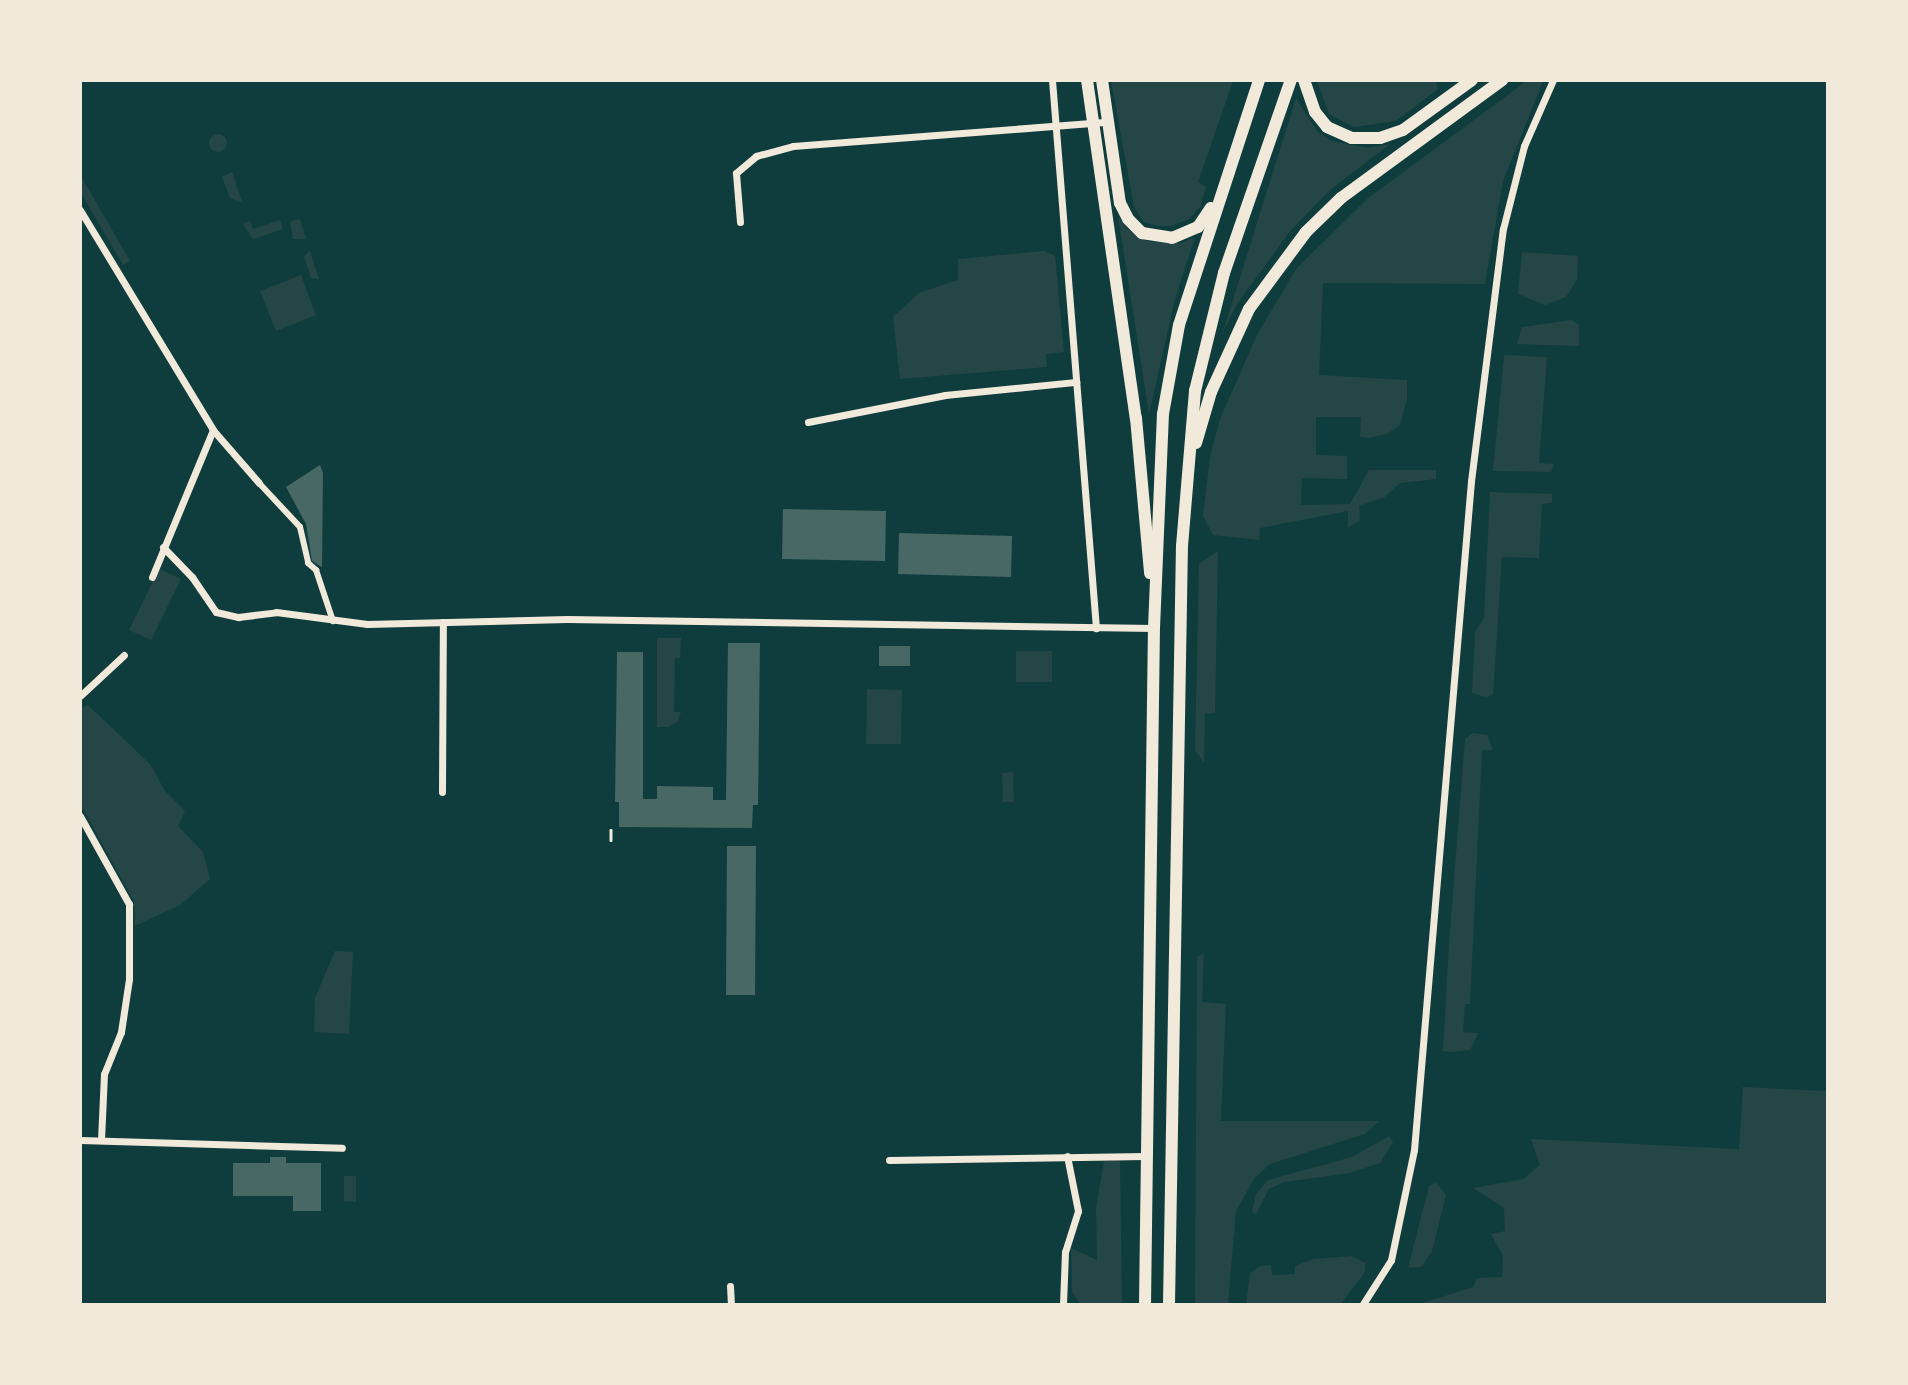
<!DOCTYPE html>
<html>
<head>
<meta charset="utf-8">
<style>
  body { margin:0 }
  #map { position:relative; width:1908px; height:1385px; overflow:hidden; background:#0f3d3e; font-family:"Golos Text",sans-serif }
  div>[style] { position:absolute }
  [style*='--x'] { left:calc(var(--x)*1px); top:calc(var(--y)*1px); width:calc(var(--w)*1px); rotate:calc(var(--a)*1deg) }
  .green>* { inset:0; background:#244646 }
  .round { border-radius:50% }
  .building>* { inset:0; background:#486865 }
  .path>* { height:2.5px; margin:-1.25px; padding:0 1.25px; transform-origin:1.25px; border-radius:1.25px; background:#f1e9da }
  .pedestrian>* { height:6px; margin:-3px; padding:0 3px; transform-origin:3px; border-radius:3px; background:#f1e9da }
  .minor>* { height:7px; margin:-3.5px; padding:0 3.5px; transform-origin:3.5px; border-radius:3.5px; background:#f1e9da }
  .primary>* { height:12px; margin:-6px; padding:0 6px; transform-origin:6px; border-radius:6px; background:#f1e9da }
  span { translate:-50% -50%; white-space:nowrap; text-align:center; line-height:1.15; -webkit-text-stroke:6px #f1e9da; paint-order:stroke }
  .frame { position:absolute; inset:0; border:82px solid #f1e9da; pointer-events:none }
</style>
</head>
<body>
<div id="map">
  <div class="green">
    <div style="clip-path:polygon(1528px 80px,1543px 81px,1503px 181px,1485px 284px,1323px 283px,1319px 375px,1407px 380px,1407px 399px,1400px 425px,1387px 434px,1369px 438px,1360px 437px,1361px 417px,1316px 417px,1316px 455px,1347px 456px,1347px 479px,1302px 478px,1301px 505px,1350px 504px,1369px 470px,1436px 470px,1436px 479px,1400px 483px,1385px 497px,1359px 506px,1360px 521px,1348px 527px,1348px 511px,1260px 528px,1259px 540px,1213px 535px,1203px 516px,1210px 457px,1220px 419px,1257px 335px,1296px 269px,1367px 199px)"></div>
    <div style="clip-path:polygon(1111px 81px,1233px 81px,1198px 182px,1206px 187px,1200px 207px,1189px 219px,1171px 226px,1157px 226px,1144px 222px,1134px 207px)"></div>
    <div style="clip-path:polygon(1317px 81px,1436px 81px,1438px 89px,1396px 121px,1354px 127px,1329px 114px)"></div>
    <div style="clip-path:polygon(1296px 98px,1317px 131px,1331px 141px,1368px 148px,1390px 144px,1330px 190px,1291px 230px,1237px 304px,1223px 332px)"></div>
    <div class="round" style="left:209px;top:134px;width:18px;height:18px"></div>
    <div style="clip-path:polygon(232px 172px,242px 202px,230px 198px,222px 177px)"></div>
    <div style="clip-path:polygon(81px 176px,130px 261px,123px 265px,81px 193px)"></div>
    <div style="clip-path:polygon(1118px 216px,1126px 228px,1147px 241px,1181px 243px,1195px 237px,1175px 299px,1149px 414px)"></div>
    <div style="clip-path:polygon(300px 219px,306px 239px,293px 239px,290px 221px)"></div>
    <div style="clip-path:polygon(280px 220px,283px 229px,253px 239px,243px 224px,250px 221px,253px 229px)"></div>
    <div style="clip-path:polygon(310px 251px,319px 279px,311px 278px,304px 256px)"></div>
    <div style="clip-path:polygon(1044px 251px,1055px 256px,1064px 352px,1046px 354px,1047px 367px,900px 379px,893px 317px,919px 293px,958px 280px,958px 259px)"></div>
    <div style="clip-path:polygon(1522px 252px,1578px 256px,1577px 280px,1566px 297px,1545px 305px,1518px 294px)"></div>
    <div style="clip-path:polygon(301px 275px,316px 315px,276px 331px,260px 291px)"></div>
    <div style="clip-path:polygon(1572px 320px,1579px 325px,1579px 346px,1517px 344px,1522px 327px)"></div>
    <div style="clip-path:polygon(1504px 355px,1547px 357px,1539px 463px,1554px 464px,1551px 472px,1493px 471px)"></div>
    <div style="clip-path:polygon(1490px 492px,1552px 494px,1552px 503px,1542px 504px,1539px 558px,1502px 557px,1493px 695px,1485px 697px,1472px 693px,1475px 632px,1484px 618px)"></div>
    <div style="clip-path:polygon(1218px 551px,1215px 713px,1205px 714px,1204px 763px,1195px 750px,1199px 564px)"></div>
    <div style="clip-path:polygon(159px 569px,181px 579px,151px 640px,129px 630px)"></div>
    <div style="clip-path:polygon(657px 638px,681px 638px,680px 658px,675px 658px,674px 712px,681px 712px,677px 722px,668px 727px,657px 727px)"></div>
    <div style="clip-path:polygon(1016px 651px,1052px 651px,1052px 682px,1016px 682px)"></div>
    <div style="clip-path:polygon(867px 689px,902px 690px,901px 744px,866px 744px)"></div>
    <div style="clip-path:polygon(88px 705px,150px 764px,165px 791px,185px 811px,178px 826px,203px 852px,210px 879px,180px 905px,135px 926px,134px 902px,81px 805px,81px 708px)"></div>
    <div style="clip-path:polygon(1473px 733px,1487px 735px,1493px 750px,1482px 750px,1470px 1004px,1465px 1004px,1463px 1032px,1478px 1033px,1470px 1050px,1450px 1052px,1443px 1051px,1449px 944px,1465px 739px)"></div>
    <div style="clip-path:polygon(1013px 772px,1014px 802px,1003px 802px,1002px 773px)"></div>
    <div style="clip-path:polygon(335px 951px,353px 952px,349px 1034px,314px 1032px,315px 998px)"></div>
    <div style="clip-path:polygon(1204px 954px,1202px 1002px,1226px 1004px,1221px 1121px,1379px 1121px,1365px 1134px,1270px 1164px,1254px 1179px,1236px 1211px,1228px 1304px,1195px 1304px,1197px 957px)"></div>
    <div style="clip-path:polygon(1743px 1087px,1827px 1091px,1827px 1304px,1420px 1304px,1473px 1287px,1477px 1278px,1502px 1277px,1503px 1256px,1491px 1234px,1505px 1231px,1504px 1208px,1473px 1188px,1523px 1179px,1540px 1165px,1531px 1139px,1739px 1149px)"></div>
    <div style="clip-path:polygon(1389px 1136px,1393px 1142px,1380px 1163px,1350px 1173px,1284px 1182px,1269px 1189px,1256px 1214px,1252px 1212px,1256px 1194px,1268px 1180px,1352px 1157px)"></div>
    <div style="clip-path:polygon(1120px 1160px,1122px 1304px,1080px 1304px,1072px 1291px,1071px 1248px,1097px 1260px,1096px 1208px,1104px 1161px)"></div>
    <div style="clip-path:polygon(344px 1176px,356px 1176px,356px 1202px,344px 1201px)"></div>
    <div style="clip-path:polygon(1436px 1182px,1446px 1195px,1432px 1251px,1421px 1267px,1408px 1268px,1429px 1186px)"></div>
    <div style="clip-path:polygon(1352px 1256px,1365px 1263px,1365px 1272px,1341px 1304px,1246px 1304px,1250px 1273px,1260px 1266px,1271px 1265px,1272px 1275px,1295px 1274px,1295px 1266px,1313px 1259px)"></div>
  </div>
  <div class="building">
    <div style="clip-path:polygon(320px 465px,323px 473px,322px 567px,312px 561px,306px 524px,286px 487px)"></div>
    <div style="clip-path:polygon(783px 509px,886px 511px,885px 561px,782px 559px)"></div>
    <div style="clip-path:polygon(899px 533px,1012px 536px,1011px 577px,898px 574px)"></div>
    <div style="clip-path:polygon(728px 643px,760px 643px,758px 805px,753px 805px,752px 828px,619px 827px,619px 802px,615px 802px,617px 652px,643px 652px,643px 799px,657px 799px,657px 786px,713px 787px,713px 800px,726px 800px)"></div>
    <div style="clip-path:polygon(879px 646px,910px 646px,910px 666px,879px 666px)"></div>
    <div style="clip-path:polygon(727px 846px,756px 846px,755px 995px,726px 995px)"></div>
    <div style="clip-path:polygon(270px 1157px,286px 1157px,286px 1163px,321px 1163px,321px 1211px,293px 1211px,293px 1196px,233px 1196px,233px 1163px,270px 1163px)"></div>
  </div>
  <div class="path">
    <div style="--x:611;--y:830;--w:10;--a:90"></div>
  </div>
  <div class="pedestrian">
    <div style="--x:259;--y:483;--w:60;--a:47"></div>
    <div style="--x:300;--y:527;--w:37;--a:77"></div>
    <div style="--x:308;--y:563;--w:11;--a:41"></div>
    <div style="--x:316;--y:570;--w:54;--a:71.6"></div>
  </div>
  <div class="minor">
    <div style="--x:1052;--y:80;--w:550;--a:85.41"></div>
    <div style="--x:80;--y:210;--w:257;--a:58.8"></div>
    <div style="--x:213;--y:430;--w:70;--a:49"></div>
    <div style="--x:740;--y:222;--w:49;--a:-94.7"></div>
    <div style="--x:736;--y:173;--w:26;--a:-40"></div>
    <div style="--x:756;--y:156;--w:38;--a:-15"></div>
    <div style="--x:793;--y:146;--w:315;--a:-4.4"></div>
    <div style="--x:808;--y:422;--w:140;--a:-11.1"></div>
    <div style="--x:945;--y:395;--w:132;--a:-5.7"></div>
    <div style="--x:163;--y:547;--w:42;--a:46"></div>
    <div style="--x:192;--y:577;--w:42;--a:55.6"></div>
    <div style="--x:216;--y:612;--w:23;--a:13"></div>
    <div style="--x:238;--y:617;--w:38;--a:-7"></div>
    <div style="--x:276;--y:612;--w:92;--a:7.5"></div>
    <div style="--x:367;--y:624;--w:200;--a:-1.4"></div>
    <div style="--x:567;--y:619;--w:587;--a:0.88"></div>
    <div style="--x:152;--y:577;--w:159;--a:-67.5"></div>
    <div style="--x:80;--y:696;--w:60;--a:-43"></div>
    <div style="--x:442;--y:792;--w:170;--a:-89.7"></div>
    <div style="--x:80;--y:816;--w:101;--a:60.9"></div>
    <div style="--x:129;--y:904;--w:75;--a:90"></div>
    <div style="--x:129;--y:979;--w:54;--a:98.6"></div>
    <div style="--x:121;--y:1032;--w:45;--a:112"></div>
    <div style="--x:104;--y:1074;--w:66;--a:92.6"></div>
    <div style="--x:80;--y:1140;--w:262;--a:1.7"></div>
    <div style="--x:889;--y:1160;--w:256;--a:-0.9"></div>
    <div style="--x:730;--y:1286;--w:18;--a:87"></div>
    <div style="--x:1063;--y:1304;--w:52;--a:-87.8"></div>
    <div style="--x:1065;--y:1252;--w:43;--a:-72.4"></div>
    <div style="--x:1078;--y:1211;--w:56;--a:-101.3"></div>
    <div style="--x:1363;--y:1304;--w:52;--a:-57.5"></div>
    <div style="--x:1391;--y:1260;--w:112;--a:-78.2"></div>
    <div style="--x:1414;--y:1150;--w:671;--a:-85.13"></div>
    <div style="--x:1471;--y:481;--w:254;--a:-82.8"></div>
    <div style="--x:1503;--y:229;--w:86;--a:-75.8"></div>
    <div style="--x:1524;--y:146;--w:72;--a:-66.3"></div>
  </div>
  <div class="primary">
    <div style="--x:1087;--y:80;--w:342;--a:81.8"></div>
    <div style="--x:1136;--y:418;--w:156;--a:84.8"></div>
    <div style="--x:1102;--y:80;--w:124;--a:81.7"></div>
    <div style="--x:1120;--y:203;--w:18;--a:63"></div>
    <div style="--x:1128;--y:219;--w:20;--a:45"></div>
    <div style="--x:1142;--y:233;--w:30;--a:9"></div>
    <div style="--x:1172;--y:238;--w:28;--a:-23"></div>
    <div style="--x:1198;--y:227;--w:23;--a:-56"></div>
    <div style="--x:1304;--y:80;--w:34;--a:71"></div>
    <div style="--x:1315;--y:112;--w:19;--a:51"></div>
    <div style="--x:1327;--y:127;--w:27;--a:24"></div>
    <div style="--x:1352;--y:138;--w:28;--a:0"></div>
    <div style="--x:1380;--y:138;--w:24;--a:-19"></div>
    <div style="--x:1403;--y:130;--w:85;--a:-35.9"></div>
    <div style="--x:1196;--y:443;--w:53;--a:-73.6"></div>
    <div style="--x:1211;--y:392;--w:91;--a:-65.4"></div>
    <div style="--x:1249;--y:309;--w:96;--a:-53.5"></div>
    <div style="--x:1306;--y:232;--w:49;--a:-44.2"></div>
    <div style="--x:1341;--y:198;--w:200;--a:-36.2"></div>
    <div style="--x:1145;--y:1304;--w:676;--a:-89.24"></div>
    <div style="--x:1154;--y:628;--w:214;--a:-87.6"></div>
    <div style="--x:1163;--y:414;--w:90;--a:-79.8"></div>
    <div style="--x:1179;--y:325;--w:258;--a:-71.9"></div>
    <div style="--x:1169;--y:1304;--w:758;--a:-89.02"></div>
    <div style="--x:1182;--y:546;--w:156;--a:-85.2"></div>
    <div style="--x:1195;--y:391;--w:122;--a:-76.2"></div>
    <div style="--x:1224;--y:273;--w:204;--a:-70.9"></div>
  </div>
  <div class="frame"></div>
</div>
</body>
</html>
